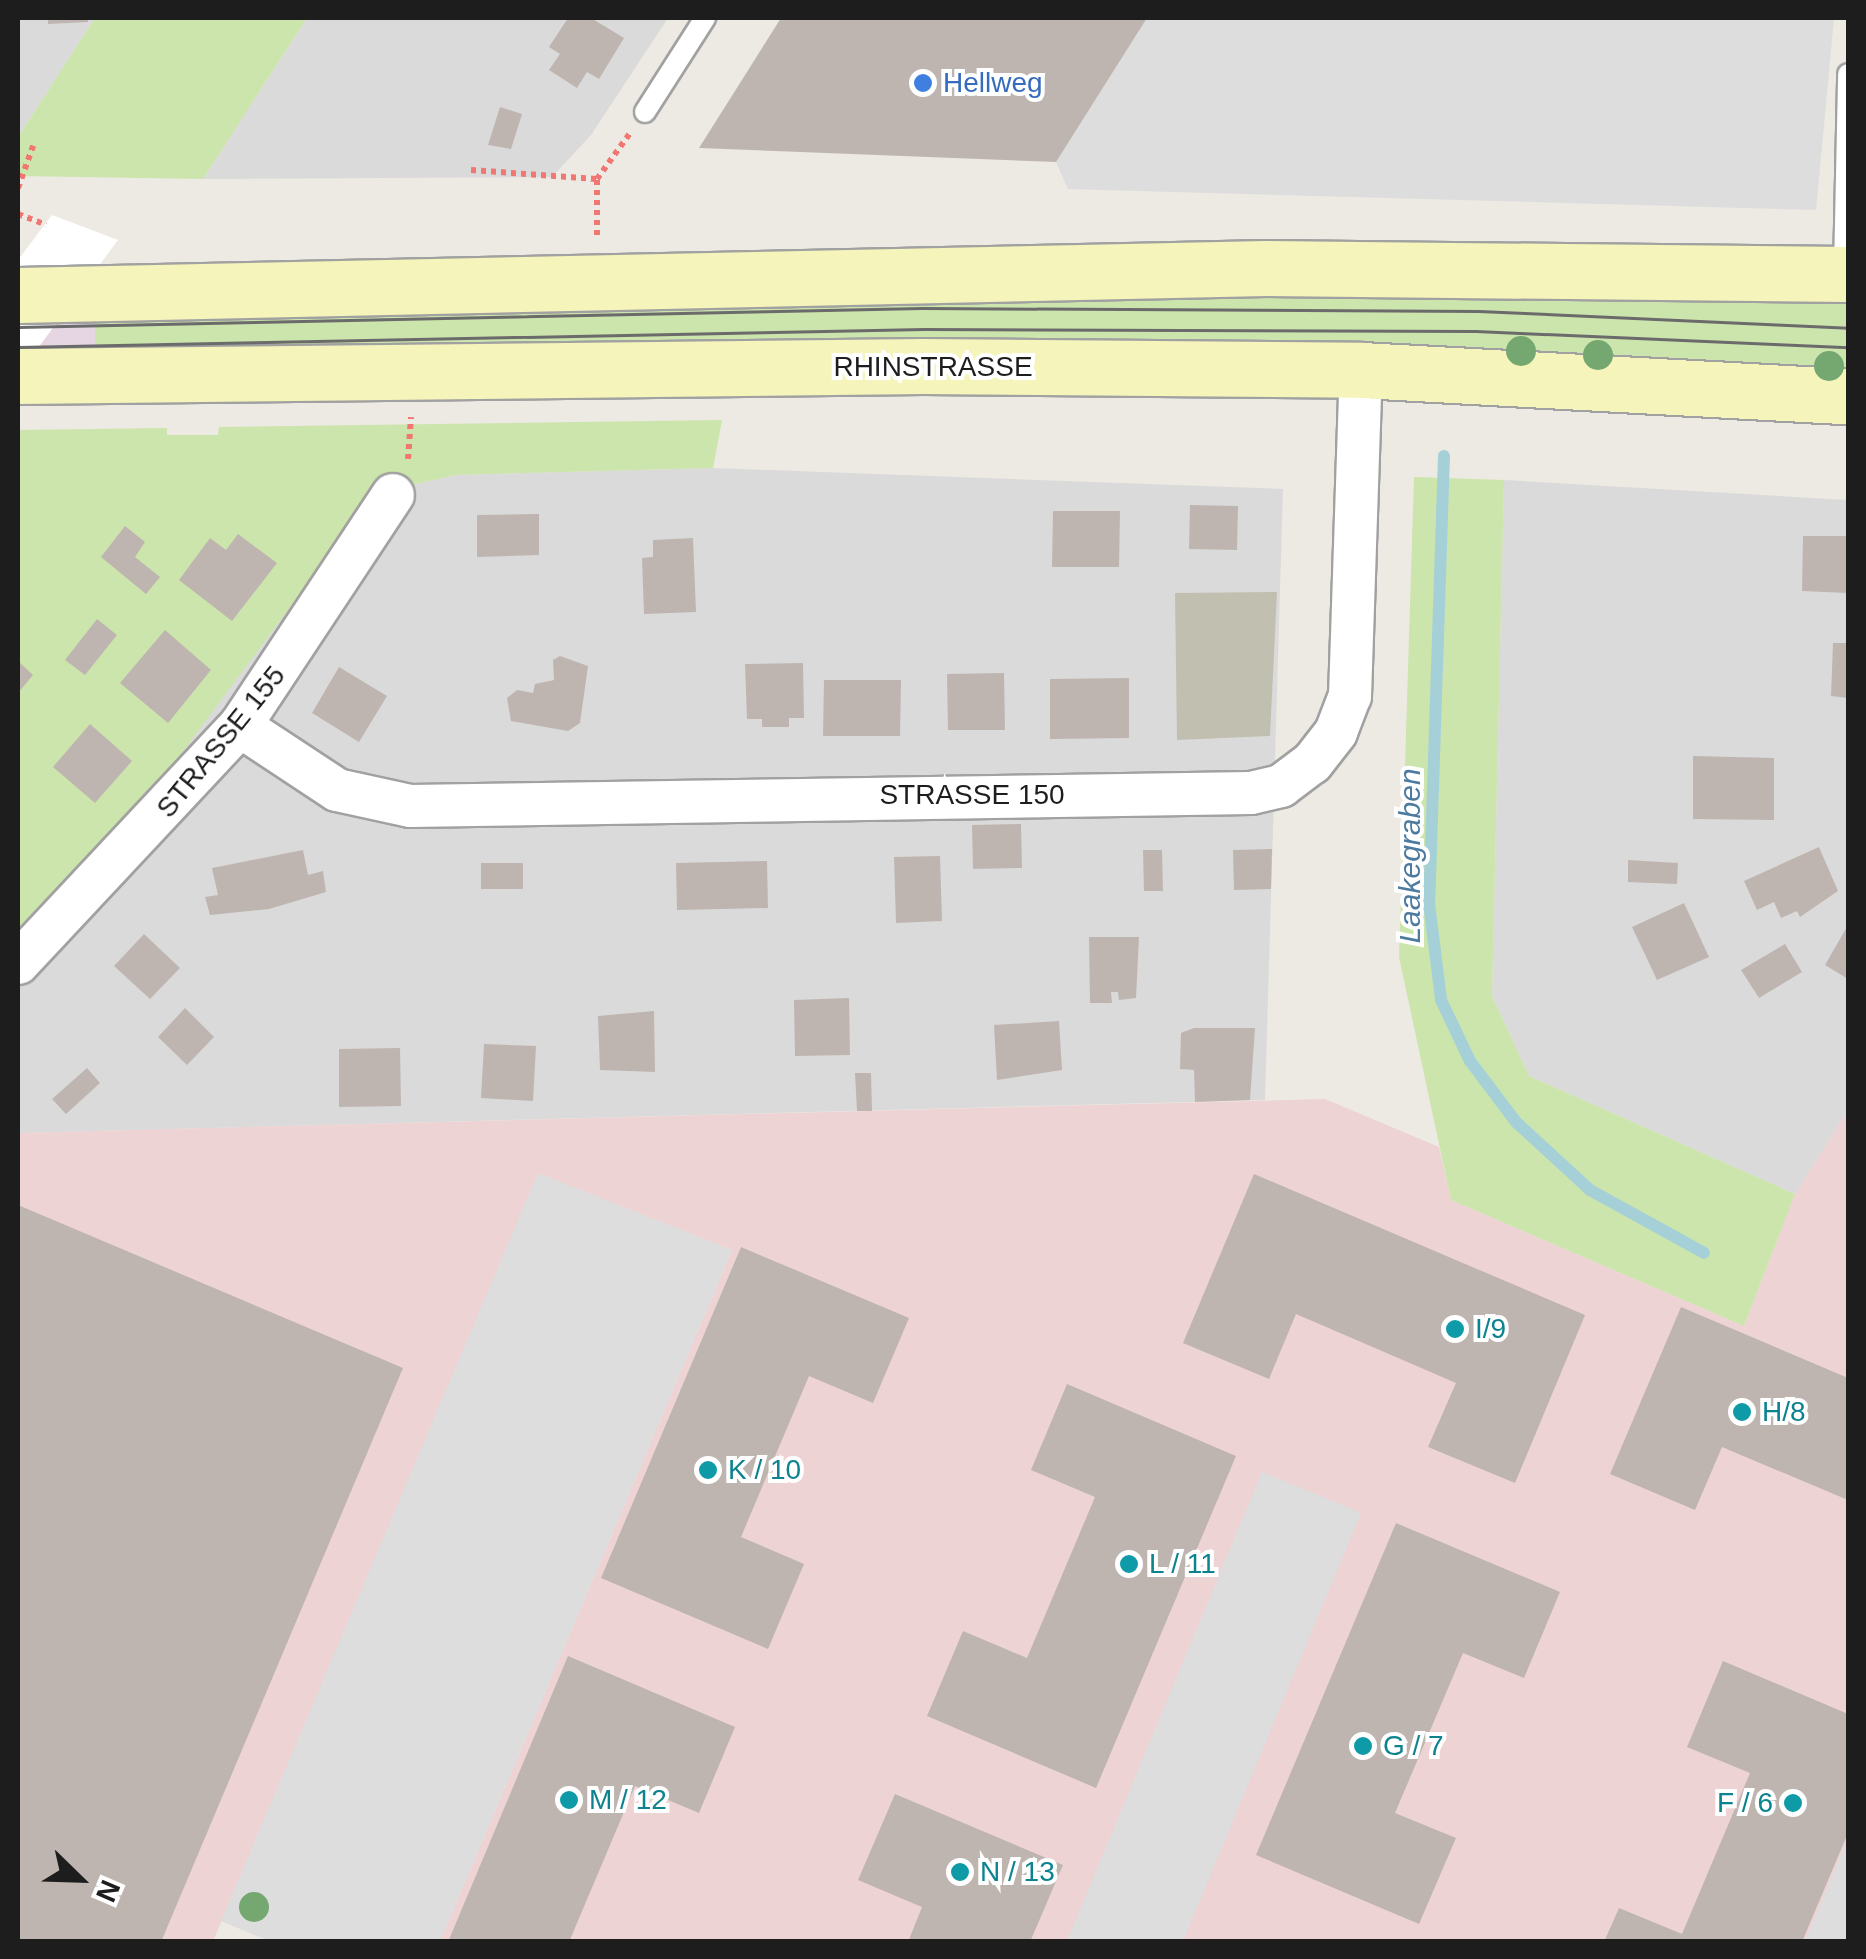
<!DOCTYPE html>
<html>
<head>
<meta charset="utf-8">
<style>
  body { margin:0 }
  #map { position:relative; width:1866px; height:1959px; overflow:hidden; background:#ede9e3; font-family:Arial,sans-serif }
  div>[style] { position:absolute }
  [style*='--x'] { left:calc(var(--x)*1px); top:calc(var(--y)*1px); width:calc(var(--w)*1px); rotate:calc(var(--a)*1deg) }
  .residential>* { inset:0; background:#dbdada }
  .commercial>* { inset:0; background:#edd3d4 }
  .industrial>* { inset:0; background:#e6d6e4 }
  .construction>* { inset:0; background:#c1c0b0 }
  .grass>* { inset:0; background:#cce5ac }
  .parking>* { inset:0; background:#ddd }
  .pier>* { inset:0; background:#fff }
  .stream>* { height:12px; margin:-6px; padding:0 6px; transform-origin:6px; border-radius:6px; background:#a6d0d8 }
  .building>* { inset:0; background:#beb5b0 }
  .path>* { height:6px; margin-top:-3px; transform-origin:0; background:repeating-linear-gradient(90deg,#f07772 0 5px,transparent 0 10px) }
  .roads { filter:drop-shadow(2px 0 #a1a1a1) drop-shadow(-2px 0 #a1a1a1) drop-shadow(0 2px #a1a1a1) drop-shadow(0 -2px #a1a1a1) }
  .lane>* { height:20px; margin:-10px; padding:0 10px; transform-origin:10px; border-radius:10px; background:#fff }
  .street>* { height:42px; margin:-21px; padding:0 21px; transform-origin:21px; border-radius:21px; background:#fff }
  .secondary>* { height:55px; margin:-27.5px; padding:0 27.5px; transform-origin:27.5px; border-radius:27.5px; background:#f5f4ba }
  .tram>* { height:2.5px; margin:-1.25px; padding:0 1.25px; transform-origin:1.25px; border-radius:1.25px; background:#6b6b6b }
  .trees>* { width:30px; height:30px; margin:-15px; border-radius:50%; background:#75a871 }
  .dots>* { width:28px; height:28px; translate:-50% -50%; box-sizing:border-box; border:5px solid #fff; border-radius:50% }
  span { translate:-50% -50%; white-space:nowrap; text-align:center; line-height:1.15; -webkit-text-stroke:8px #fff; paint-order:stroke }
  .shop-label { font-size:28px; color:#366cbe }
  .left { translate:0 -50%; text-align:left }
  .street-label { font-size:28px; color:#1d1d1d }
  .culture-label { font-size:28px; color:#0d838f }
  .right { translate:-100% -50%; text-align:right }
  .water-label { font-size:30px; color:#4d7a9f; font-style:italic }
  .frame { position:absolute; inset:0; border:20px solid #1d1d1d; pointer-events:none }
  .north { position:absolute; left:30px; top:1829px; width:100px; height:100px; -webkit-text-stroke:8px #fff; paint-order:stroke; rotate:113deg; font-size:28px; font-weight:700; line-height:40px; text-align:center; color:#1d1d1d }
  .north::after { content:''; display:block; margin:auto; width:35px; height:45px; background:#1d1d1d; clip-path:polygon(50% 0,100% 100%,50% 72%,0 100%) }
</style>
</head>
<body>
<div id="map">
  <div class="residential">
    <div style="clip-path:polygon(18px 18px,95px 18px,18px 137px)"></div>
    <div style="clip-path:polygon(307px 18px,668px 18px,591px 135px,552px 177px,203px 179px)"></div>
    <div style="clip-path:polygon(713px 468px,1283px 489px,1265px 1100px,18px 1133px,18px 489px,375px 493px,456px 475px)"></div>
    <div style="clip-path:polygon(1504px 480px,1848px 500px,1848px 1110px,1795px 1194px,1529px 1076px,1492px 996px)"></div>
  </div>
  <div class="commercial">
    <div style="clip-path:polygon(1325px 1099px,1439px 1147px,1451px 1200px,1744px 1326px,1795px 1194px,1848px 1110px,1848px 1941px,440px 1941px,732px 1250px,539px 1174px,213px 1941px,18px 1941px,18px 1133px)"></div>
  </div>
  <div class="industrial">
    <div style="clip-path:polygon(95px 313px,95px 354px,18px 355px,18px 315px)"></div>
  </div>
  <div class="construction">
    <div style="clip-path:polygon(1277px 592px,1270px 736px,1177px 740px,1175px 593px)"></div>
  </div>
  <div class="grass">
    <div style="clip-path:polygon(95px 18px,307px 18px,203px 179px,18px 176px,18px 137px)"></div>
    <div style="clip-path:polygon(1362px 295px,1848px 303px,1848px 373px,1194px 340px,95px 354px,95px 313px)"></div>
    <div style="clip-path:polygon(722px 420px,713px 468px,456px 475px,375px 493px,175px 762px,18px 934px,18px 430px,167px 428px,167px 435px,218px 435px,219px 427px)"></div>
    <div style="clip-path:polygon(1414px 477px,1504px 480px,1492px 996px,1529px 1076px,1795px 1194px,1744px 1326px,1451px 1200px,1399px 957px)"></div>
  </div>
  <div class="parking">
    <div style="clip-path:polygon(1147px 18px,1834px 18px,1816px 210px,1068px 189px,1056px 162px)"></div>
    <div style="clip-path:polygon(538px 1173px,732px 1250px,440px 1941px,267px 1940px,221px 1921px)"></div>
    <div style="clip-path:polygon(1262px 1472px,1361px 1513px,1183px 1941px,1067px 1941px)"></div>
    <div style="clip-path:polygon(1848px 1838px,1848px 1941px,1805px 1941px)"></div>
  </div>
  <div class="pier">
    <div style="clip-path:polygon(52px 215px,118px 240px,18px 375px,18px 260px)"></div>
  </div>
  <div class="stream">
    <div style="--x:1444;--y:456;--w:447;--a:91.9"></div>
    <div style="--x:1429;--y:903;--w:98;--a:82.9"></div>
    <div style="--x:1441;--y:1000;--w:68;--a:64.6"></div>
    <div style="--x:1470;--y:1061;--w:76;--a:53"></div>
    <div style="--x:1516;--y:1122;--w:100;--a:42.6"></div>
    <div style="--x:1590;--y:1190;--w:130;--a:28.9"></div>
  </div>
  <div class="building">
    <div style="clip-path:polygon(48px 18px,88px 18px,88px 22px,48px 24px)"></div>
    <div style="clip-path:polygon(568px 18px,591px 18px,624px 38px,599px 79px,587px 72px,577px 88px,549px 70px,560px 54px,549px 47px)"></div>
    <div style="clip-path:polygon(781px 18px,1147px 18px,1056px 162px,699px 148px)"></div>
    <div style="clip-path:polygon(500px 107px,522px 114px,511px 149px,488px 145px)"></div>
    <div style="clip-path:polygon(1190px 505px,1238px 506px,1237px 550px,1189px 549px)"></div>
    <div style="clip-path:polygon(1053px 511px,1120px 511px,1119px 567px,1052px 567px)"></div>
    <div style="clip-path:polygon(539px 514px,539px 555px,477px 557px,477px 515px)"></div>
    <div style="clip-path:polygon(125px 526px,145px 542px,135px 557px,160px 577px,146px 594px,101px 557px)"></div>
    <div style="clip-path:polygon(238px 534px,277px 563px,232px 621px,179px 580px,210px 538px,226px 550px)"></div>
    <div style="clip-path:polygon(1803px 536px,1848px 536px,1848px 593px,1802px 591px)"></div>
    <div style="clip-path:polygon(693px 538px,696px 612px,644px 614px,642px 558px,653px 557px,653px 540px)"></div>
    <div style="clip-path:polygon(97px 619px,117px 635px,85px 675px,65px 660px)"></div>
    <div style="clip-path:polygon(165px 630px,211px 670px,168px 723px,120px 683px)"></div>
    <div style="clip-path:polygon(1833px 643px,1848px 643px,1848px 698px,1831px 696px)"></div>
    <div style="clip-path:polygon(560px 656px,588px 666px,580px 723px,568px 731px,511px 721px,507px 698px,517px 690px,533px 693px,535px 684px,554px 680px,553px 660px)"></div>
    <div style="clip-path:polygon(18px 661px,33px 675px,18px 693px)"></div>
    <div style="clip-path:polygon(803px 663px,804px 718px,789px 718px,789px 727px,762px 727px,762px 719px,747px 719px,745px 664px)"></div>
    <div style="clip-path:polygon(339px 667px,387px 696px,359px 742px,312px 713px)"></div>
    <div style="clip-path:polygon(1004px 673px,1005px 730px,948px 730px,947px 674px)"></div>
    <div style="clip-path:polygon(1129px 678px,1129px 738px,1050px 739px,1050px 679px)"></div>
    <div style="clip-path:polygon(824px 680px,901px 680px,900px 736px,823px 736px)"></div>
    <div style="clip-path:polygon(90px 724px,132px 761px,95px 803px,53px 767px)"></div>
    <div style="clip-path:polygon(1693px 756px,1774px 758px,1774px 820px,1693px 819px)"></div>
    <div style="clip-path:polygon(1021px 824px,1022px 868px,973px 869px,972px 825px)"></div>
    <div style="clip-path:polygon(1819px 847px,1838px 891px,1800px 917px,1797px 911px,1781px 918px,1774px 902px,1757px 910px,1744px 881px)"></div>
    <div style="clip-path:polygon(1272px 849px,1271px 889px,1234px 890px,1233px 850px)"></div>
    <div style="clip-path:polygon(303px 850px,308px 875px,323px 871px,326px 892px,269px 909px,210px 915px,205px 897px,218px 895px,212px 868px)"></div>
    <div style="clip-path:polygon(1143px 850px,1162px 850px,1163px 891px,1144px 891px)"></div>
    <div style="clip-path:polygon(940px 856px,942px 921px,896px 923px,894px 857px)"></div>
    <div style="clip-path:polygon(1628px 860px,1678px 863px,1677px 884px,1628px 882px)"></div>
    <div style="clip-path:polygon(767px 861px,768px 908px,677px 910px,676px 863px)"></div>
    <div style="clip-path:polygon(481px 863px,523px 863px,523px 889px,481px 889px)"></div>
    <div style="clip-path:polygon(1684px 903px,1709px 957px,1657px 980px,1632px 927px)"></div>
    <div style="clip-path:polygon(1848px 925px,1848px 979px,1825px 965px)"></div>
    <div style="clip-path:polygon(144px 934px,180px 968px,150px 999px,114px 966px)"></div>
    <div style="clip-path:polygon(1089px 937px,1139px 937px,1136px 998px,1119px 1000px,1118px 992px,1111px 992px,1112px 1003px,1090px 1003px)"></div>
    <div style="clip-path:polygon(1785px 944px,1802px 972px,1759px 998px,1741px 970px)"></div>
    <div style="clip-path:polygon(849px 998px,850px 1055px,795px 1056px,794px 1000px)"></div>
    <div style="clip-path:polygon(185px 1008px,214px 1037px,187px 1065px,158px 1037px)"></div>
    <div style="clip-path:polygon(654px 1011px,655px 1072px,600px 1070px,598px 1016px)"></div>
    <div style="clip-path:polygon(1059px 1021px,1062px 1070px,997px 1080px,994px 1025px)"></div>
    <div style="clip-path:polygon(1194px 1028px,1255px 1028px,1250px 1100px,1195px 1102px,1194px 1070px,1180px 1069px,1181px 1033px)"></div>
    <div style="clip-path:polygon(484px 1044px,536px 1046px,533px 1101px,481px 1098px)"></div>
    <div style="clip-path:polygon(400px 1048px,401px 1106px,339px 1107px,339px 1049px)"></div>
    <div style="clip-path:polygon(87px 1068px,100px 1083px,66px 1114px,52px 1099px)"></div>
    <div style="clip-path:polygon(855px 1073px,871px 1073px,872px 1111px,857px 1111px)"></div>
    <div style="clip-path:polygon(1254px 1174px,1585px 1315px,1515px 1483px,1428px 1447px,1456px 1383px,1296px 1314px,1269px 1379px,1183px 1343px)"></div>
    <div style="clip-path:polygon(18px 1205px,403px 1368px,161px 1942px,18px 1942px)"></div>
    <div style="clip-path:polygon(741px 1247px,909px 1318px,873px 1403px,809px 1376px,741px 1537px,804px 1564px,768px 1649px,601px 1578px)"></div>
    <div style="clip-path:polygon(1681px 1307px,1848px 1378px,1848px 1500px,1722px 1447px,1695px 1510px,1610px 1474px)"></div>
    <div style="clip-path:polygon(1067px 1384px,1236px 1456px,1096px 1788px,927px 1716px,963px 1631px,1027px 1658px,1095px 1497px,1031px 1470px)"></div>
    <div style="clip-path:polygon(1396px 1523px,1560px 1592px,1524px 1678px,1463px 1653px,1395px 1813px,1456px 1838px,1419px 1924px,1256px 1855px)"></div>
    <div style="clip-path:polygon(568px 1656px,735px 1727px,699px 1813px,635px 1786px,569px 1942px,448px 1942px)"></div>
    <div style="clip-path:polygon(1723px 1661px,1848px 1714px,1848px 1833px,1802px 1942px,1604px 1942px,1619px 1908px,1682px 1934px,1750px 1773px,1687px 1747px)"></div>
    <div style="clip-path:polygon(895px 1794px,1063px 1865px,1030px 1942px,908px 1942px,922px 1907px,858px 1880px)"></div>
  </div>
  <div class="path">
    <div style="--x:471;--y:170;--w:126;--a:4.1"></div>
    <div style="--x:18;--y:188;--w:45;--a:-70.3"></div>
    <div style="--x:18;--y:214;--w:30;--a:21"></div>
    <div style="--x:597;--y:235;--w:56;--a:-90"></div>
    <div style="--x:597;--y:179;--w:57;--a:-54.3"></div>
    <div style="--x:408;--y:459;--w:42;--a:-85.9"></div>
  </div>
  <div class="roads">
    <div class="lane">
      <div style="--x:645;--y:112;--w:112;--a:-57.4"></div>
      <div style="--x:1844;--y:272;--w:198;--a:-88.8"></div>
    </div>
    <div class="street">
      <div style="--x:240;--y:726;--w:116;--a:33.4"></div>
      <div style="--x:337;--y:790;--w:75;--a:12.4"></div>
      <div style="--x:410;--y:806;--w:841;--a:-0.89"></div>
      <div style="--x:1251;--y:793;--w:31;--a:-13"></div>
      <div style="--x:1281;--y:786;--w:39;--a:-37"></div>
      <div style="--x:1312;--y:763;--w:39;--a:-52"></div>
      <div style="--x:1336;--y:732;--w:39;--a:-69"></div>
      <div style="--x:1350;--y:696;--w:326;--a:-88.1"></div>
      <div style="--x:18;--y:963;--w:325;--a:-46.9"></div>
      <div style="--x:240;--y:726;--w:277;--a:-56.5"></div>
    </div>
    <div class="secondary">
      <div style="--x:18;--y:295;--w:1248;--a:-1.24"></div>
      <div style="--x:1266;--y:268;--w:582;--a:0.59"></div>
      <div style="--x:18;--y:376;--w:905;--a:-0.63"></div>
      <div style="--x:923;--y:366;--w:438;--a:0.5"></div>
      <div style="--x:1361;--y:370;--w:488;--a:3.1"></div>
    </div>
  </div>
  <div class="tram">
    <div style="--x:18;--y:327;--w:904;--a:-1.2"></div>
    <div style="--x:922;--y:308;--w:557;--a:0.31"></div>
    <div style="--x:1479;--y:311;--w:369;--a:2.6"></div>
    <div style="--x:18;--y:347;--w:906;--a:-1.14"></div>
    <div style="--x:924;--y:329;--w:552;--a:0.21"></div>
    <div style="--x:1476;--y:331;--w:372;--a:2.5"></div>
  </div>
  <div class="trees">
    <div style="left:1521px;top:351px"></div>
    <div style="left:1598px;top:355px"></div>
    <div style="left:1829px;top:366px"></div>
    <div style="left:254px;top:1907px"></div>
  </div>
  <div class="dots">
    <div style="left:923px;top:83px;background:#3f7fe0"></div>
    <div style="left:1455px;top:1329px;background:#0f9aa8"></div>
    <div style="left:1742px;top:1412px;background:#0f9aa8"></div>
    <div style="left:708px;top:1470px;background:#0f9aa8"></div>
    <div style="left:1129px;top:1564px;background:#0f9aa8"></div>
    <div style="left:1363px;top:1746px;background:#0f9aa8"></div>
    <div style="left:569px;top:1800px;background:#0f9aa8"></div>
    <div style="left:1793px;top:1803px;background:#0f9aa8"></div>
    <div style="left:960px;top:1872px;background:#0f9aa8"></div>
  </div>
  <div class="shop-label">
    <span class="left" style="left:943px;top:83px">Hellweg</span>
  </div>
  <div class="street-label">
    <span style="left:933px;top:367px">RHINSTRASSE</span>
    <span style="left:221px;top:742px;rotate:-51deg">STRASSE 155</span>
    <span style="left:972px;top:795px">STRASSE 150</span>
  </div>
  <div class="culture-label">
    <span class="left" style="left:1475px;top:1329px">I/9</span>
    <span class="left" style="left:1762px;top:1412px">H/8</span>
    <span class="left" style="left:728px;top:1470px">K / 10</span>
    <span class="left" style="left:1149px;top:1564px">L / 11</span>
    <span class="left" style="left:1383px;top:1746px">G / 7</span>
    <span class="left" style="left:589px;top:1800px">M / 12</span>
    <span class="right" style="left:1773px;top:1803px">F / 6</span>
    <span class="left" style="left:980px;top:1872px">N / 13</span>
  </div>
  <div class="water-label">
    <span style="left:1410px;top:856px;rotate:-90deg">Laakegraben</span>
  </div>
  <div class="frame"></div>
  <div class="north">N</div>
</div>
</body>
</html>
